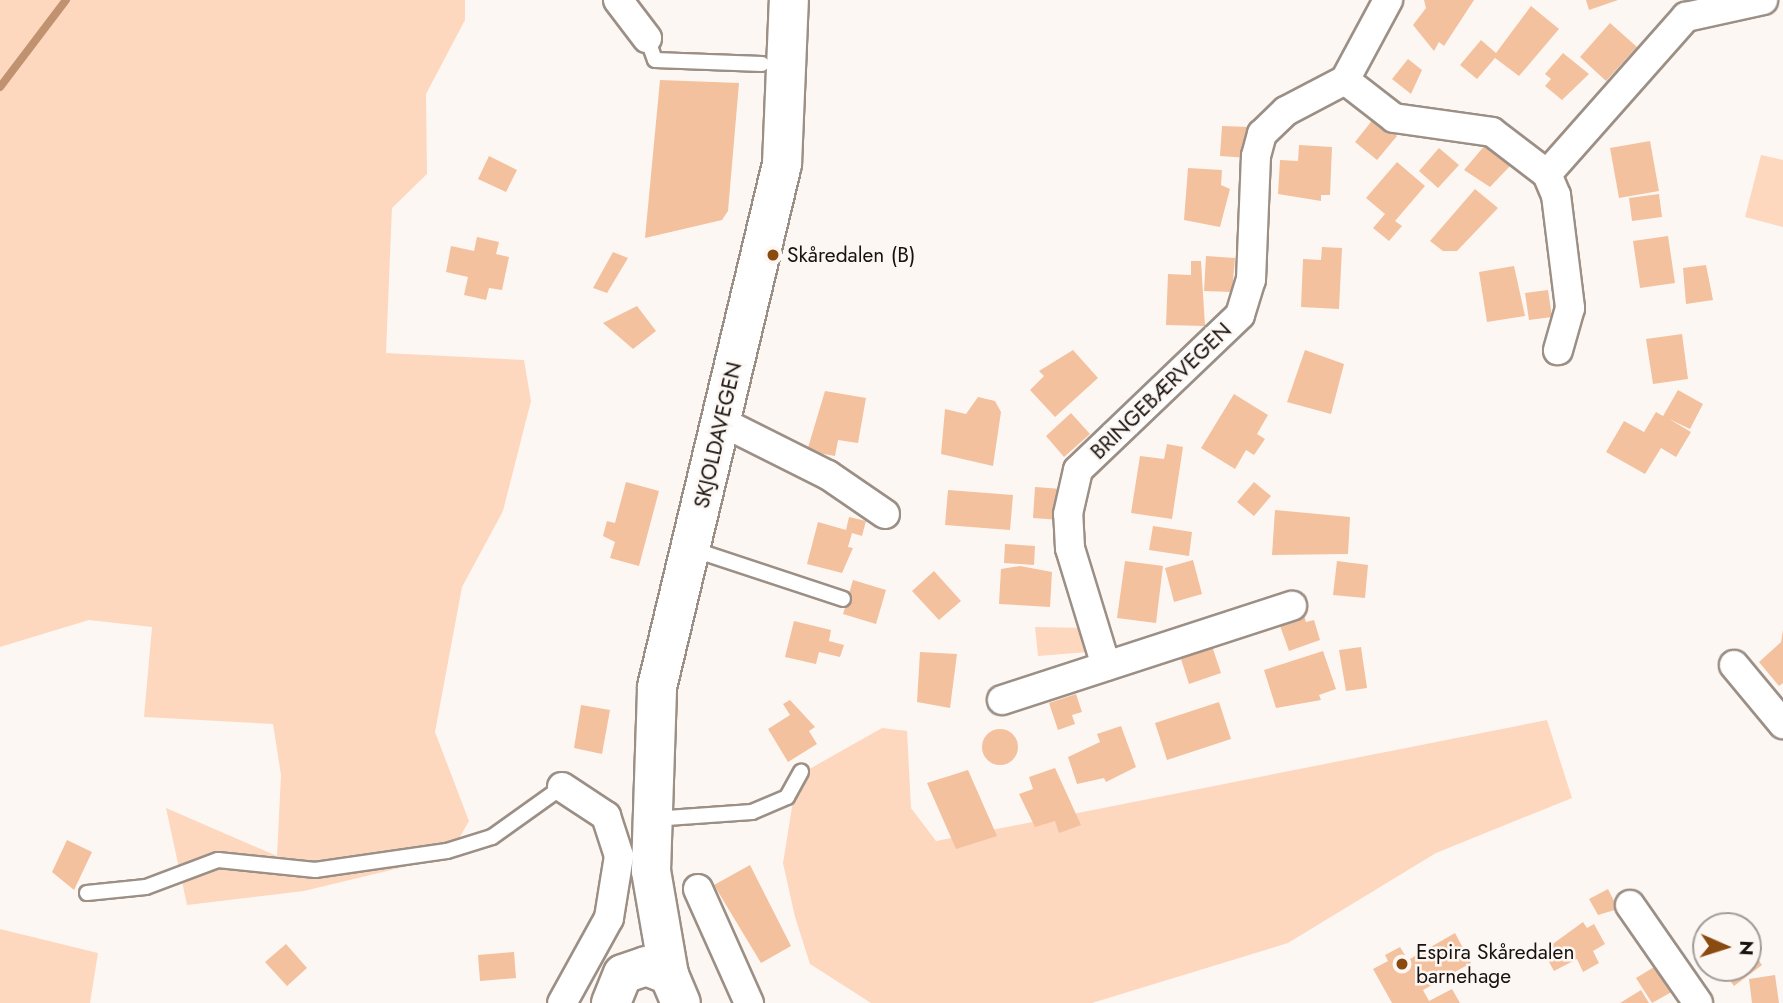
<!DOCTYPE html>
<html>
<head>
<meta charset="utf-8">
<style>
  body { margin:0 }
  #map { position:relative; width:1783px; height:1003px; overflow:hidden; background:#fdf7f3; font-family:Jost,sans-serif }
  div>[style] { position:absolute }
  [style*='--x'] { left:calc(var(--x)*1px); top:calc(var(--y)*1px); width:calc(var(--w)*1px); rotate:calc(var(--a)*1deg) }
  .green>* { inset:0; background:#fdd8be }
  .stream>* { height:8px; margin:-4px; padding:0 4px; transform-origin:4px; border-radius:4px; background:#c19270 }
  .building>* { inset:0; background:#f3c19e }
  .round { border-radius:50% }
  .roads { filter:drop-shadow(2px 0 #9c8f85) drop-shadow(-2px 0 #9c8f85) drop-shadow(0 2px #9c8f85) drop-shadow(0 -2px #9c8f85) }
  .service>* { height:14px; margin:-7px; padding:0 7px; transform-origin:7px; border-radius:7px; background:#fff }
  .minor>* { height:28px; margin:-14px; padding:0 14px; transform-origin:14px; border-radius:14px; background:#fff }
  .secondary>* { height:38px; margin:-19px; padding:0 19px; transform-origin:19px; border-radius:19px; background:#fff }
  .dots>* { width:19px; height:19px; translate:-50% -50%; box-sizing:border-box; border:4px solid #fdf7f3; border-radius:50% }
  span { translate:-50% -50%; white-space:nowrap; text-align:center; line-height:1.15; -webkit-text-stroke:5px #fdf7f3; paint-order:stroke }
  .poi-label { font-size:21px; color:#181310 }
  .left { translate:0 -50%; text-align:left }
  .street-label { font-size:21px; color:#181310 }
  .north { position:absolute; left:1692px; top:912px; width:70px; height:70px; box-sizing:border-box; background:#fdf7f3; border:2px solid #a19c98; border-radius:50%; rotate:93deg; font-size:19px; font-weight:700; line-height:28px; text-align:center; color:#181310 }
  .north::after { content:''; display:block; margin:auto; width:24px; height:32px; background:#8a4b11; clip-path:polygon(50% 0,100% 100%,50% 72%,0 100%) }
</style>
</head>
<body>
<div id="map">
  <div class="green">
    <div style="clip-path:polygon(0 0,465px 0,465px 20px,426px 94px,427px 174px,392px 208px,386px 353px,524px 360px,531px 401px,503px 511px,462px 587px,435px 732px,469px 821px,449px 856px,304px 891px,187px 905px,166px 808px,277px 856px,281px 775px,273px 724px,144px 717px,152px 627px,89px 620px,0 647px)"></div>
    <div style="clip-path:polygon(1761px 155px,1783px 160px,1783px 227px,1745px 217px)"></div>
    <div style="clip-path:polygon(1035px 627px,1093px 628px,1101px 651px,1038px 656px)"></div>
    <div style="clip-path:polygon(1547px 720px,1572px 798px,1436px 853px,1288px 943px,1092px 1003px,871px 1003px,810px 964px,795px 917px,783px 863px,797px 776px,882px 728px,907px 731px,911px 808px,936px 841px)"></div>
    <div style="clip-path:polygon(0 929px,98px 953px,90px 1003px,0 1003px)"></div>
  </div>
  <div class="stream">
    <div style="--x:0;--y:87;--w:109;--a:-52.8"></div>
  </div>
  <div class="building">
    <div style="clip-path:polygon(1424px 0,1474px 0,1444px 46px,1439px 42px,1434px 51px,1413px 25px,1426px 8px)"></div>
    <div style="clip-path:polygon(1586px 0,1618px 0,1589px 10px)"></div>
    <div style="clip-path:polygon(1531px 6px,1559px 29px,1519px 76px,1495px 58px,1477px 79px,1460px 65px,1481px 40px,1496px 53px)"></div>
    <div style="clip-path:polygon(1610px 23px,1637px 47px,1606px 81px,1580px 57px)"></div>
    <div style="clip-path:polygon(1563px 53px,1589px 74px,1562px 100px,1545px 86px,1551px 79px,1545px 74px)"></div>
    <div style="clip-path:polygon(1408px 59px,1422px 70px,1411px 94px,1392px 79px)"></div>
    <div style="clip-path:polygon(660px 80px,739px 83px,728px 211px,722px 220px,645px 238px)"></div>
    <div style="clip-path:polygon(1374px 118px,1397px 136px,1377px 160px,1355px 142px)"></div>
    <div style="clip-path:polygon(1222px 126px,1251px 127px,1249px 158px,1220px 156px)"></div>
    <div style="clip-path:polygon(1650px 141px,1659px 191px,1619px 198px,1610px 148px)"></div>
    <div style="clip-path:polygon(1486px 144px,1510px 166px,1490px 187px,1464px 170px)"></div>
    <div style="clip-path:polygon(1299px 145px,1332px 147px,1330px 195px,1321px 195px,1321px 201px,1278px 194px,1280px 160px,1298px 161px)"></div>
    <div style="clip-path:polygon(1439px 148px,1459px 165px,1438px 188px,1419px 171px)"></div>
    <div style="clip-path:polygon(489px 156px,517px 170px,506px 192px,478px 179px)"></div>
    <div style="clip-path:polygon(1397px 162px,1425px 186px,1395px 221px,1402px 226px,1389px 241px,1373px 228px,1385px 214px,1366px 198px)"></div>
    <div style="clip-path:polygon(1188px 168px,1222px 170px,1221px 185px,1230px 189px,1220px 227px,1184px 220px)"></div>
    <div style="clip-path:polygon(1475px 189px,1498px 208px,1457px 251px,1443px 251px,1430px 241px)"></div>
    <div style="clip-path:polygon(1659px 194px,1662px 217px,1632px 221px,1629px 198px)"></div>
    <div style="clip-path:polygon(1668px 236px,1675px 283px,1640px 288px,1633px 241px)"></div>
    <div style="clip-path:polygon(477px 237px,499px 242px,496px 254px,509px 257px,502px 290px,489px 288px,486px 300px,464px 295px,468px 277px,446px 272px,451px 246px,474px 251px)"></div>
    <div style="clip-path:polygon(1322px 247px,1342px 248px,1339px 309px,1301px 307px,1303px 259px,1321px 260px)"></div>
    <div style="clip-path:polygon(613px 252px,628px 258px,607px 293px,593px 288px)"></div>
    <div style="clip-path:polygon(1206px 256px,1235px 258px,1232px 292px,1204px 291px)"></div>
    <div style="clip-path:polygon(1191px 261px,1201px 261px,1205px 326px,1166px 325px,1168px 274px,1191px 275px)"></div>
    <div style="clip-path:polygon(1706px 265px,1713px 300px,1686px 304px,1683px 268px)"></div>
    <div style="clip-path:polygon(1514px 266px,1525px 316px,1487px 322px,1479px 272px)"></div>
    <div style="clip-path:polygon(1548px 290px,1552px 317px,1529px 320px,1525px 293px)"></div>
    <div style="clip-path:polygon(637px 306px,656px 331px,633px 349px,603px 323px)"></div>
    <div style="clip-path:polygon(1682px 334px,1688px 379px,1653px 384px,1646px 339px)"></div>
    <div style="clip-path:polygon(1073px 350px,1098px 378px,1055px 417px,1030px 390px,1044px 376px,1039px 371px)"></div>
    <div style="clip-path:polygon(1305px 350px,1344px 364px,1331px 414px,1287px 402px)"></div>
    <div style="clip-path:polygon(1678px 390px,1703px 404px,1690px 429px,1669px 419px,1691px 432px,1676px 457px,1661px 448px,1645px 474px,1606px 452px,1624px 421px,1644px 432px,1656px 412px,1663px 416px)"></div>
    <div style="clip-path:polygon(825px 391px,866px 398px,858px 443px,838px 440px,835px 456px,807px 451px)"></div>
    <div style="clip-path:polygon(1234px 394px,1268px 415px,1257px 434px,1265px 439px,1254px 455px,1246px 450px,1235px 469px,1201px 448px)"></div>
    <div style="clip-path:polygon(978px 397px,995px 401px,1001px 412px,993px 466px,941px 454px,945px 409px,966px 414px)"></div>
    <div style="clip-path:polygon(1071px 413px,1090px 434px,1064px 457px,1046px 436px)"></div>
    <div style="clip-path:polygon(1167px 444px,1183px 447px,1172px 519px,1131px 513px,1140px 456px,1164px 459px)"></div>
    <div style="clip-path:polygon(626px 482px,659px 491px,639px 566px,610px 558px,615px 542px,603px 536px,607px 521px,615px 523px)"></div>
    <div style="clip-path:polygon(1254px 482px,1271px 496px,1254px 516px,1237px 502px)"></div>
    <div style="clip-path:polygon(1035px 487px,1062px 489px,1060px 520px,1033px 518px)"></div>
    <div style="clip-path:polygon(948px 490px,1013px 495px,1010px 530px,945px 525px)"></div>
    <div style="clip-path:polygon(1275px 510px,1350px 517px,1348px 554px,1272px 555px)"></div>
    <div style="clip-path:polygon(849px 517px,866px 521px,862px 536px,852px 533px,848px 547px,853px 548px,842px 573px,807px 564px,818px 522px,846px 530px)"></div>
    <div style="clip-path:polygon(1153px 526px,1192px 532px,1189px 556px,1149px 550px)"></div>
    <div style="clip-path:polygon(1005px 544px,1035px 546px,1034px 565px,1004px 563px)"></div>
    <div style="clip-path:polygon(1193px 560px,1202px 594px,1174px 602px,1165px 568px)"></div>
    <div style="clip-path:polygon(1125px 561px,1163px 566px,1156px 623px,1117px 618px)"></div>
    <div style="clip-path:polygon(1337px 561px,1368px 565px,1365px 598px,1333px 595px)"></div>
    <div style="clip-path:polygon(1020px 566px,1052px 572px,1050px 607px,999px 604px,1001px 569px)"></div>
    <div style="clip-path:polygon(934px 571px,961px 601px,939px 620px,912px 591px)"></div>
    <div style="clip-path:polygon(853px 580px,886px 590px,876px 624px,843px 614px)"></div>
    <div style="clip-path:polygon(1304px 615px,1306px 622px,1314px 620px,1320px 640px,1289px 651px,1279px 623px)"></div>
    <div style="clip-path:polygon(794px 621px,831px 630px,829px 641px,844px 645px,840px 657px,819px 652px,816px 664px,785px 657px)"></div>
    <div style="clip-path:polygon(1783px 630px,1783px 683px,1779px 686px,1759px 662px,1781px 642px)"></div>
    <div style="clip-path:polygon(1212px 646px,1221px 673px,1189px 684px,1180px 656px)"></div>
    <div style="clip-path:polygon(1361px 647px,1367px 688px,1346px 691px,1339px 650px)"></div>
    <div style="clip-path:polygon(1323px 651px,1336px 689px,1319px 695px,1321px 700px,1276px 708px,1264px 670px)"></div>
    <div style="clip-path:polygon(920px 652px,957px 654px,950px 708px,917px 702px)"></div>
    <div style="clip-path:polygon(1076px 694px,1082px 712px,1072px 715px,1075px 724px,1058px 730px,1049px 703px)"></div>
    <div style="clip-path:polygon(790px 700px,815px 727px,809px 731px,817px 744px,788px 762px,768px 729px,790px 715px,783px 704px)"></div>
    <div style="clip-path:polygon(1219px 702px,1231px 739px,1167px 760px,1155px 723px)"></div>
    <div style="clip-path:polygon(581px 705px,610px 710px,602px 754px,574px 748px)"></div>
    <div style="clip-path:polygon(1121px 726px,1136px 767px,1106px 782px,1104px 778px,1077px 784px,1068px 757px,1100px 742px,1097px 734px)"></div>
    <div class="round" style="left:982px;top:729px;width:36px;height:36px"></div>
    <div style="clip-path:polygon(1055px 768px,1081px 825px,1059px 833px,1055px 821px,1035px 827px,1019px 794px,1033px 789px,1029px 777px)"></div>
    <div style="clip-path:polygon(968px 770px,997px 836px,956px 849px,927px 783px)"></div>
    <div style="clip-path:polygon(67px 840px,92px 852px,74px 890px,52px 872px)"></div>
    <div style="clip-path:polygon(750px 865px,791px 946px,761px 963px,714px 885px)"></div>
    <div style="clip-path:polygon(1608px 889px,1618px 909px,1598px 915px,1589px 899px)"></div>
    <div style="clip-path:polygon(1583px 922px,1587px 928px,1594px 924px,1605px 944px,1593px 951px,1599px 963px,1583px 972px,1577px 959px,1554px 971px,1543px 951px)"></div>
    <div style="clip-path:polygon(1455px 933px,1471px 963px,1423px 990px,1429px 1001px,1452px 989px,1460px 1003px,1392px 1003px,1373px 969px,1388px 961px,1385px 955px,1400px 947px,1408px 960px)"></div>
    <div style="clip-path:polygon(286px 944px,307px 968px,287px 986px,265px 962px)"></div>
    <div style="clip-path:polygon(1748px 946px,1762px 965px,1734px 986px,1723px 971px,1714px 978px,1707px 968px,1748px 968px)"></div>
    <div style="clip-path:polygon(514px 952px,516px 978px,480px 981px,478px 955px)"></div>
    <div style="clip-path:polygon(1659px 964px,1675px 990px,1652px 1003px,1636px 978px)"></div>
    <div style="clip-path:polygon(1775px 975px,1779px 1003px,1752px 1003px,1749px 979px)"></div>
    <div style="clip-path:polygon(1641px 990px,1649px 1003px,1620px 1003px)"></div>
  </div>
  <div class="roads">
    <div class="service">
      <div style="--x:647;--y:38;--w:23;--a:70"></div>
      <div style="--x:655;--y:60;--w:107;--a:2.1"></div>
      <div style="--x:692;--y:549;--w:159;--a:18.3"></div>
      <div style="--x:653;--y:819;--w:99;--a:-4"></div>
      <div style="--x:752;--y:812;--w:38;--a:-23"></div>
      <div style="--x:787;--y:797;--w:29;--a:-61"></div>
      <div style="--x:87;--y:893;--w:59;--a:-5.8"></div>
      <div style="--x:146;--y:887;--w:77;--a:-20.6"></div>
      <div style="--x:218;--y:860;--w:98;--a:5.9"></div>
      <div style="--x:315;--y:870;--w:133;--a:-8.2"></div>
      <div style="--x:447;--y:851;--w:47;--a:-17.3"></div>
      <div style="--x:492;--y:837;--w:86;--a:-35.5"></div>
    </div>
    <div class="minor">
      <div style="--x:618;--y:0;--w:48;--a:52.7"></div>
      <div style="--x:1345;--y:80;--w:62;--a:37.8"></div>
      <div style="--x:1394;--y:118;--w:99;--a:8.1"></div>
      <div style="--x:1492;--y:132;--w:69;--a:37.4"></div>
      <div style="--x:1547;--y:174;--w:23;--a:67"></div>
      <div style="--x:1556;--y:195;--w:114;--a:82.9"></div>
      <div style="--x:1570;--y:308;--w:44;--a:105.9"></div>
      <div style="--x:1547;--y:174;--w:210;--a:-48.5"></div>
      <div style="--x:1686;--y:17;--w:79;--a:-12.4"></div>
      <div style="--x:720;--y:421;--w:121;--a:26.6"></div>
      <div style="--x:828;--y:475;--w:69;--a:34.4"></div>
      <div style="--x:1734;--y:665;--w:77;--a:50.3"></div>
      <div style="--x:1106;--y:666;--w:123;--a:-107"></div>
      <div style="--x:1070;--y:548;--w:34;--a:-93"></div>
      <div style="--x:1068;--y:514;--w:45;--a:-77.2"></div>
      <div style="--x:1078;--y:470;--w:224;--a:-43.7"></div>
      <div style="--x:1240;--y:315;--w:37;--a:-73"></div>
      <div style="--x:1251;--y:280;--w:124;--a:-87.7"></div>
      <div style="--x:1256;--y:156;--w:23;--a:-75"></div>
      <div style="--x:1262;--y:134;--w:33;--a:-44"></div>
      <div style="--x:1286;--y:111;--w:67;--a:-27.7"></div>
      <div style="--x:1345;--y:80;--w:91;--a:-61.7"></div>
      <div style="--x:1002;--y:700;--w:305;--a:-18"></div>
      <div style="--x:562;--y:787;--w:53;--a:33.4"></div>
      <div style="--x:606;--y:816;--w:42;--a:72"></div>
      <div style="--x:619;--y:856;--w:63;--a:99.2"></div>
      <div style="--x:609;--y:918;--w:97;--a:118.9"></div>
      <div style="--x:698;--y:889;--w:125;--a:65.9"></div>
      <div style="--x:1630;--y:905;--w:119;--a:55.2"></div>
    </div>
    <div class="secondary">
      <div style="--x:669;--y:975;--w:106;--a:-99.8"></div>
      <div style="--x:651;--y:871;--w:184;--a:-88.1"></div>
      <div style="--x:657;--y:687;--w:538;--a:-76.56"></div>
      <div style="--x:782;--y:164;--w:164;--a:-87.6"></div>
      <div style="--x:611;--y:1003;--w:31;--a:-68"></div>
      <div style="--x:623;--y:974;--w:24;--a:-19"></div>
      <div style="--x:646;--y:966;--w:25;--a:21"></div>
      <div style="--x:669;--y:975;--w:30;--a:67"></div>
    </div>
  </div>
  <div class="dots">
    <div style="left:773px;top:255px;background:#8a4b11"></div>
    <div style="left:1402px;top:964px;background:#8a4b11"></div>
  </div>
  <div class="poi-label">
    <span class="left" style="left:787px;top:255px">Skåredalen (B)</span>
    <span class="left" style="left:1416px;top:964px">Espira Skåredalen<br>barnehage</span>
  </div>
  <div class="street-label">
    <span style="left:1161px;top:391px;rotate:-44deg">BRINGEBÆRVEGEN</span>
    <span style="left:718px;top:435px;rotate:-77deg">SKJOLDAVEGEN</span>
  </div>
  <div class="north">N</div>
</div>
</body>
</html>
